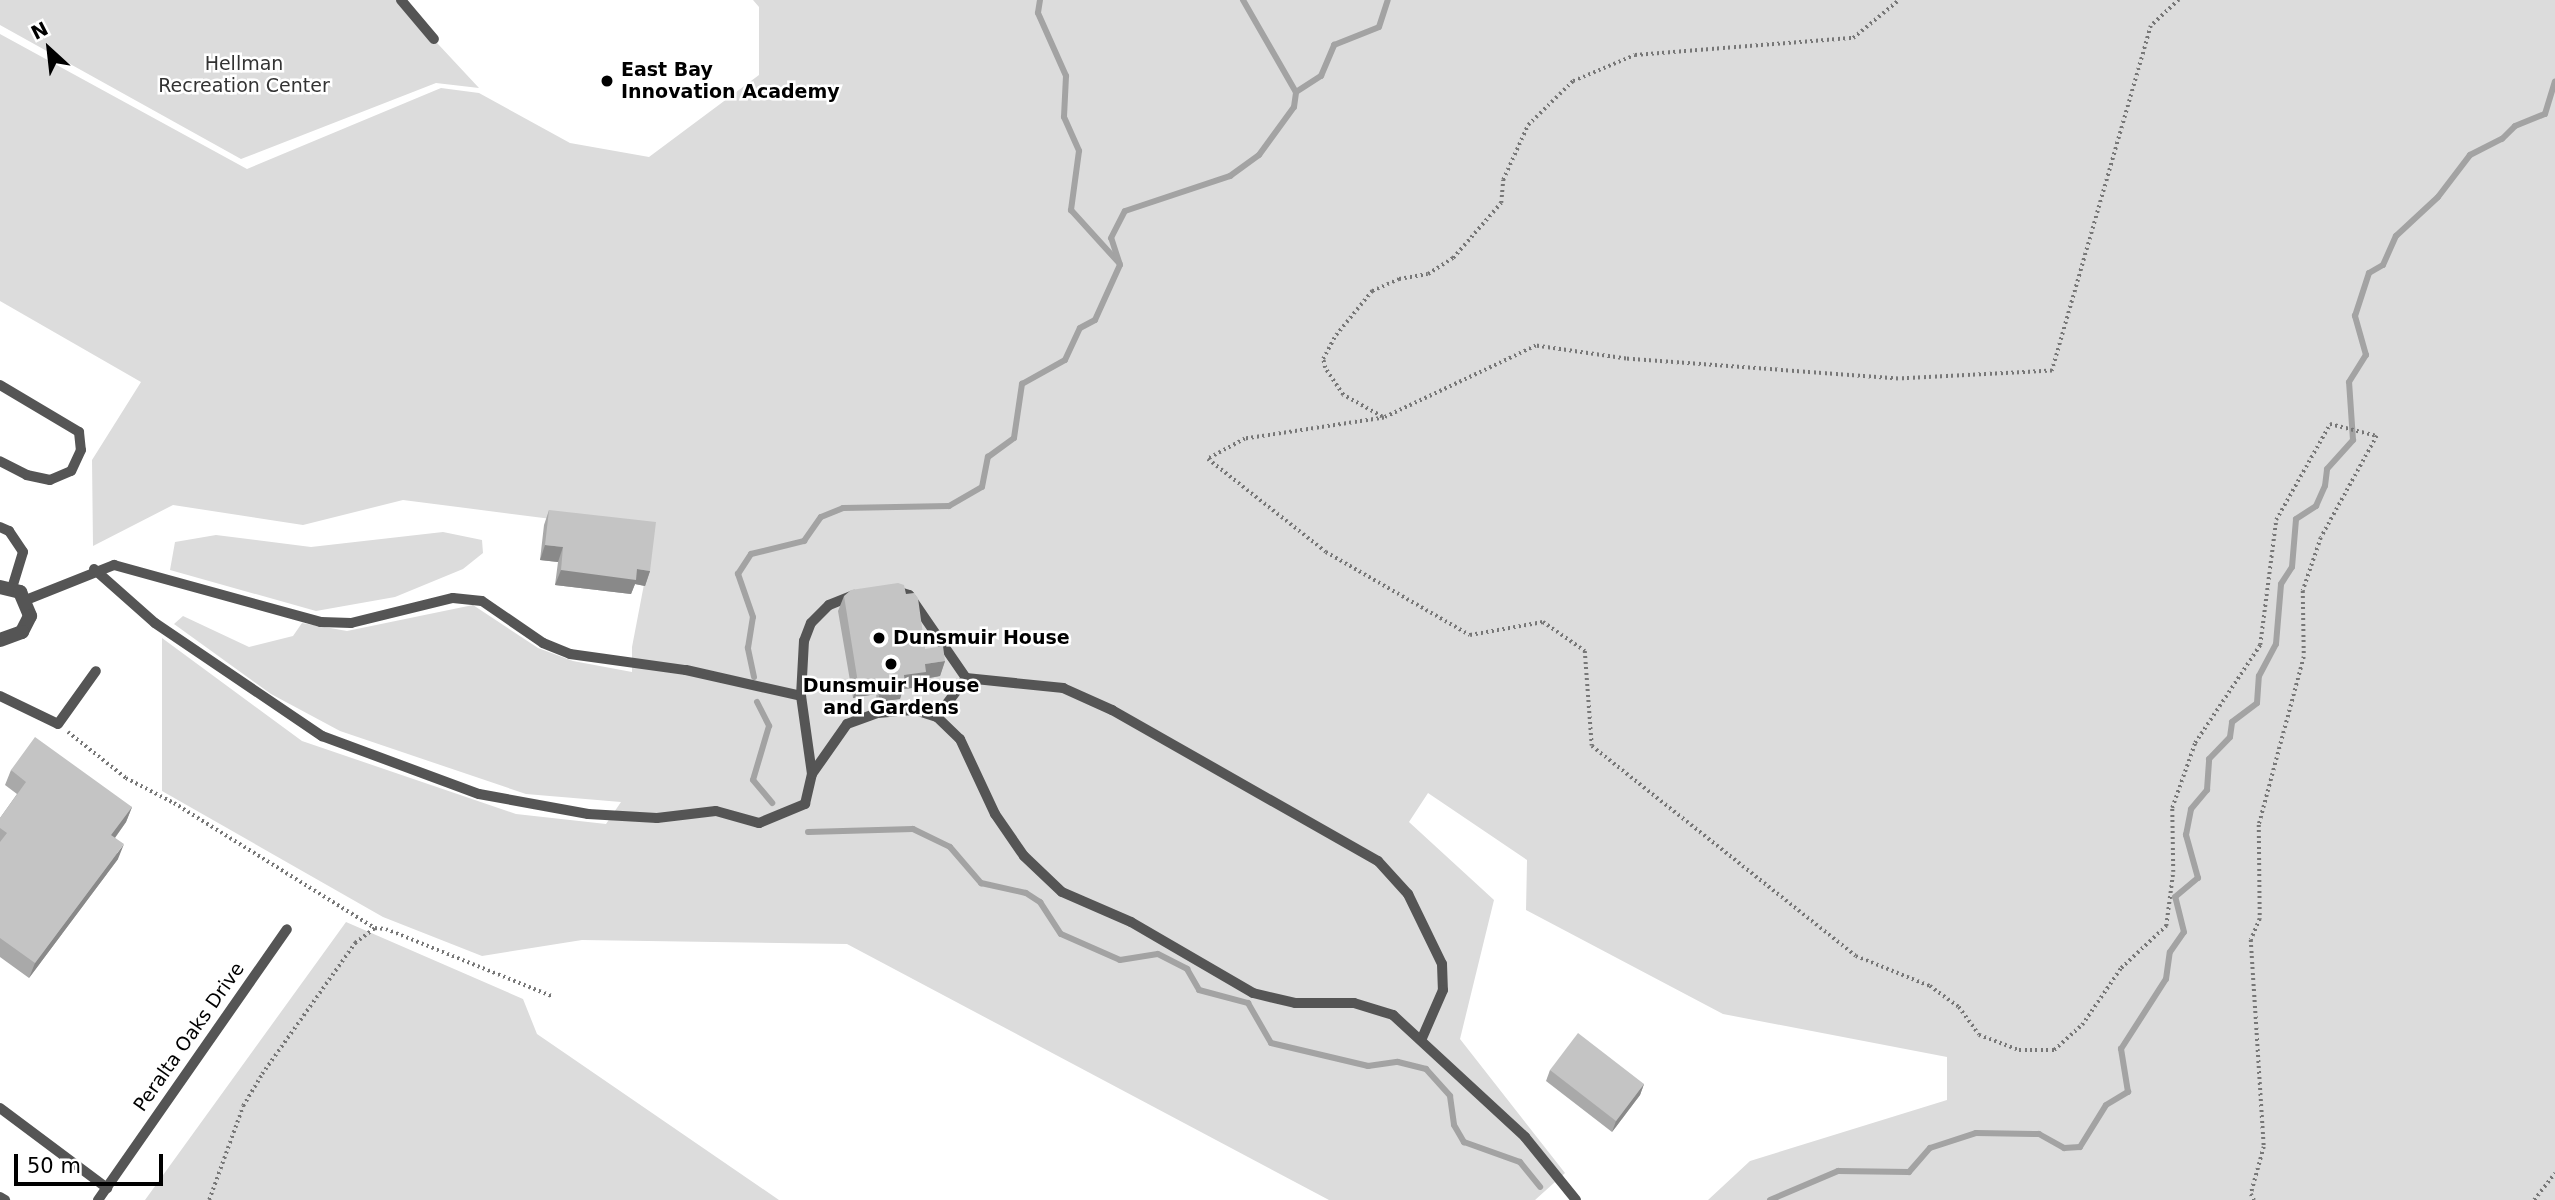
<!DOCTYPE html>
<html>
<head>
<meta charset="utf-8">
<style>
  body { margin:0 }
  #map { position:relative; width:2555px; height:1200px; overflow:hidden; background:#fff; font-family:"DejaVu Sans",sans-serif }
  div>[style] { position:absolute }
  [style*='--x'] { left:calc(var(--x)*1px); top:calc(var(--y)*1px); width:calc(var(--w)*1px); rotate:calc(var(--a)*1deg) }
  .green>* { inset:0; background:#dcdcdc }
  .stream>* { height:6px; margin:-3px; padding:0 3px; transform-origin:3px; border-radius:3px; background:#a3a3a3 }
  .path>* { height:3.5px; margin-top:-1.75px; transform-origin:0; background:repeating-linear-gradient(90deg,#777 0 2px,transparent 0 5.5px) }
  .lane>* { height:10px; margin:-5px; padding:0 5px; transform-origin:5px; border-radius:5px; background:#555 }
  .street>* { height:14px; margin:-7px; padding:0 7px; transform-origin:7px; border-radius:7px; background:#555 }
  .wall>* { inset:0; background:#a9a9a9 }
  .shaded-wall>* { inset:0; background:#898989 }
  .building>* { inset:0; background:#c4c4c4 }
  .dots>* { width:19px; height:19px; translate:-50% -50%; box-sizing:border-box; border:4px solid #fff; border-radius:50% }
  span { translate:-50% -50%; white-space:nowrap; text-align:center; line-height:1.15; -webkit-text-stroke:5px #fff; paint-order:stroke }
  .park-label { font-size:19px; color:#333 }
  .poi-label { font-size:19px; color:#000; font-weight:700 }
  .left { translate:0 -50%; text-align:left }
  .street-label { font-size:19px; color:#000 }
  .north { position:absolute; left:14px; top:14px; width:70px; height:70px; -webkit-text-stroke:5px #fff; paint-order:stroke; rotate:333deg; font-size:19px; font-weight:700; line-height:28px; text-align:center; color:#000 }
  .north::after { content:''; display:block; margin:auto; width:24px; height:32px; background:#000; clip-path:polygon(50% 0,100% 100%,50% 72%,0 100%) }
  .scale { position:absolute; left:14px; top:1154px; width:149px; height:32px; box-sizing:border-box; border:4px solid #000; border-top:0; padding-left:9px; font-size:21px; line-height:24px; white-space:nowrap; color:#000; -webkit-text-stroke:5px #fff; paint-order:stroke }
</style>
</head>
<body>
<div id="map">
  <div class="green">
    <div style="clip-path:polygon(0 0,397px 0,479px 88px,436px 83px,241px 159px,0 25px)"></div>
    <div style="clip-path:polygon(753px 0,2555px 0,2555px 1200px,1708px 1200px,1750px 1161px,1947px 1100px,1947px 1057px,1723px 1014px,1526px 910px,1527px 860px,1428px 793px,1409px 822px,1494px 900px,1460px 1039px,1565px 1173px,1535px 1200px,1329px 1200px,847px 944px,582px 940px,482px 956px,383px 917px,162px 791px,162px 638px,302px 741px,516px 814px,606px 824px,621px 802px,526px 794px,340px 731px,271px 694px,174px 624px,183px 616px,249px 647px,293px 636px,302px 623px,347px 631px,473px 605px,538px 648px,573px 661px,632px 672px,632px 647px,654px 532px,403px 500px,303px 525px,173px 505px,93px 546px,92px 460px,141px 382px,0 301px,0 34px,247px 169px,441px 88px,479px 93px,570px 143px,649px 157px,759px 75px,759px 7px)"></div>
    <div style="clip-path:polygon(443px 532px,482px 540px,483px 553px,463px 569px,395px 597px,316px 611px,170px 570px,175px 542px,216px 535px,311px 547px)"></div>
    <div style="clip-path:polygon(346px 922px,523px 999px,537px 1034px,779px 1200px,145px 1200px)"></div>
  </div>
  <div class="stream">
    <div style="--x:1040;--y:0;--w:13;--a:99"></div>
    <div style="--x:1038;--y:13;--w:69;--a:66"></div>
    <div style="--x:1066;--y:76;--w:41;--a:92.8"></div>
    <div style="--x:1064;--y:117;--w:37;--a:66"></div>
    <div style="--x:1079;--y:151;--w:60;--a:97.7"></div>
    <div style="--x:1071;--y:210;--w:72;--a:47.8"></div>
    <div style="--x:1243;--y:0;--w:106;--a:60.1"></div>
    <div style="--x:754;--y:677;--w:30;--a:-102"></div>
    <div style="--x:748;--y:648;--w:31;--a:-81"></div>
    <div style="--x:753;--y:617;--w:46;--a:-109.2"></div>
    <div style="--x:738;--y:574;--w:24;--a:-57"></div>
    <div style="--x:751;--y:554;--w:55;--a:-13.8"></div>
    <div style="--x:804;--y:541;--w:29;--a:-55"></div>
    <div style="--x:821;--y:517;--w:24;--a:-22"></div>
    <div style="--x:843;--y:508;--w:106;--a:-1.1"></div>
    <div style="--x:949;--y:506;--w:38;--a:-30"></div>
    <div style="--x:982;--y:487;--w:31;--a:-79"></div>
    <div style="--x:988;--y:457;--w:32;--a:-36"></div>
    <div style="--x:1014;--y:438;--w:55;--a:-81.6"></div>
    <div style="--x:1022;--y:384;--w:49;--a:-29.2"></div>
    <div style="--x:1065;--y:360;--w:35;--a:-65"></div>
    <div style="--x:1080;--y:328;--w:17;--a:-28"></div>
    <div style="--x:1095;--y:320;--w:60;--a:-65.6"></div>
    <div style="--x:1120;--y:265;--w:28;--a:-108"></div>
    <div style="--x:1111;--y:238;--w:30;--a:-63"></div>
    <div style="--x:1125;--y:211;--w:111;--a:-18.4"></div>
    <div style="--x:1230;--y:176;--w:36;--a:-36"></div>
    <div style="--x:1259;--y:155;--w:59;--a:-53.9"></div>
    <div style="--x:1294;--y:107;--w:15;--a:-82"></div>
    <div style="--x:1296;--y:92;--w:30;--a:-33"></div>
    <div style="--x:1321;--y:76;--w:34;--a:-67"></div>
    <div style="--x:1334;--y:45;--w:48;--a:-21.8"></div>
    <div style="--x:1379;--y:27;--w:28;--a:-72"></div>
    <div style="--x:757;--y:702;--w:27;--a:63"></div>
    <div style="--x:769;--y:726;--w:56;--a:106.5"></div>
    <div style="--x:753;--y:780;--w:30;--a:50"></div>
    <div style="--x:808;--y:832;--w:105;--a:-1.6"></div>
    <div style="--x:913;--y:829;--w:41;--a:25.9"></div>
    <div style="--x:950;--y:847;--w:48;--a:49.3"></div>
    <div style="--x:981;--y:883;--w:46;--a:12.5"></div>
    <div style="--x:1026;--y:893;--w:17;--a:33"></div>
    <div style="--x:1040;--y:902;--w:38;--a:57"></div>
    <div style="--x:1061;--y:934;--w:64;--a:23.8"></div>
    <div style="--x:1120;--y:960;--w:38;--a:-9"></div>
    <div style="--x:1158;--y:954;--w:33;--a:27"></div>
    <div style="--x:1187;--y:969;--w:24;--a:60"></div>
    <div style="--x:1199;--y:990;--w:51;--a:14.9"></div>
    <div style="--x:1248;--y:1003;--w:46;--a:60.1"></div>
    <div style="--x:1271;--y:1043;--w:100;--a:13.3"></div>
    <div style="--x:1368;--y:1066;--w:30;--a:-8"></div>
    <div style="--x:1398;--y:1062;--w:29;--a:14"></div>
    <div style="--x:1426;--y:1069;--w:36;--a:48"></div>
    <div style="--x:1450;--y:1096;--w:29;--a:82"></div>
    <div style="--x:1454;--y:1125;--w:20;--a:60"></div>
    <div style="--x:1464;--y:1142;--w:59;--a:19.7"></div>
    <div style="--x:1520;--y:1162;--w:32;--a:51"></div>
    <div style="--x:1770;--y:1200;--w:74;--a:-23.1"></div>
    <div style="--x:1838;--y:1171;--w:71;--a:0.8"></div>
    <div style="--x:1909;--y:1172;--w:32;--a:-49"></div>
    <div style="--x:1930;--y:1148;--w:48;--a:-18.1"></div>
    <div style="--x:1976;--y:1133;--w:63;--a:0.9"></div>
    <div style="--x:2039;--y:1134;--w:29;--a:29"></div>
    <div style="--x:2064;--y:1148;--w:16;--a:-4"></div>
    <div style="--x:2080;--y:1147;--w:49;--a:-58.2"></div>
    <div style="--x:2106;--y:1105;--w:26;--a:-31"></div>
    <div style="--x:2128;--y:1092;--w:44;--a:-99.2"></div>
    <div style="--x:2121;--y:1049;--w:83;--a:-57.3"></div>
    <div style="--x:2166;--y:979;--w:27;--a:-82"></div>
    <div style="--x:2170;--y:952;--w:24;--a:-55"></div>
    <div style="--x:2184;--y:932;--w:36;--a:-104"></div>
    <div style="--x:2175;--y:897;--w:30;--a:-40"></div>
    <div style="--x:2198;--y:878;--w:45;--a:-105.6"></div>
    <div style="--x:2186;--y:835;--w:26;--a:-79"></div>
    <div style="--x:2191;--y:809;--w:25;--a:-50"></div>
    <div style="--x:2207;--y:790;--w:31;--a:-86"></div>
    <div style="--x:2209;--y:759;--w:30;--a:-46"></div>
    <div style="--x:2230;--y:737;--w:15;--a:-82"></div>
    <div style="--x:2232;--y:722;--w:31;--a:-37"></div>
    <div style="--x:2257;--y:703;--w:27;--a:-86"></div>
    <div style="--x:2259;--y:676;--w:36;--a:-62"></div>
    <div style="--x:2276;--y:644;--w:60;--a:-85.2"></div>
    <div style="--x:2281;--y:584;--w:20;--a:-57"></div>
    <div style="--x:2292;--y:567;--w:48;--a:-85.2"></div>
    <div style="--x:2296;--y:519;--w:24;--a:-33"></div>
    <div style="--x:2316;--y:506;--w:22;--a:-66"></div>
    <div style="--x:2325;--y:486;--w:17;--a:-83"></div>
    <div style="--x:2327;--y:469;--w:39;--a:-48"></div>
    <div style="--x:2353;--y:440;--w:58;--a:-93.9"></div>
    <div style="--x:2349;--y:382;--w:32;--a:-58"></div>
    <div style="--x:2366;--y:355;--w:41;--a:-105.8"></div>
    <div style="--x:2355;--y:316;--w:45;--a:-72"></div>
    <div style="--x:2369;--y:273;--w:16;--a:-30"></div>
    <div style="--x:2383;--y:265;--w:32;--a:-66"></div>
    <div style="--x:2396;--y:236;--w:57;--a:-42.9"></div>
    <div style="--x:2438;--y:197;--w:53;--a:-52.7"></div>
    <div style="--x:2470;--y:155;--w:36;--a:-27"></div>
    <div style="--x:2502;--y:139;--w:18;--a:-45"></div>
    <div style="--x:2515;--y:126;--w:32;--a:-22"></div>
    <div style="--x:2545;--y:114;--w:34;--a:-73"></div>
  </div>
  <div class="path">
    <div style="--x:2179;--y:0;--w:38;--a:137"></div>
    <div style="--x:2151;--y:26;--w:359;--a:106"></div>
    <div style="--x:2052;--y:371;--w:154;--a:177"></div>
    <div style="--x:1898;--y:379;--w:273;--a:-175.8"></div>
    <div style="--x:1626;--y:359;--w:91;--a:-171.8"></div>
    <div style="--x:1536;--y:346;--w:168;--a:154.7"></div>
    <div style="--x:1384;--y:418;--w:141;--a:171.4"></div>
    <div style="--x:1245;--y:439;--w:42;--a:151.6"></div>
    <div style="--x:1208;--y:459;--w:150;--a:38.2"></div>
    <div style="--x:1326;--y:552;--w:166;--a:30"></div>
    <div style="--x:1470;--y:635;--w:74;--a:-10.1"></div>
    <div style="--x:1543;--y:622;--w:51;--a:34.6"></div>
    <div style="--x:1585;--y:651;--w:95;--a:85.8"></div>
    <div style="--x:1592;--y:746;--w:337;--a:38.5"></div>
    <div style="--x:1856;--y:956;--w:80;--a:22.1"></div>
    <div style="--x:1930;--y:986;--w:36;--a:36"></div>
    <div style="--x:1959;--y:1007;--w:34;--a:54"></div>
    <div style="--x:1979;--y:1035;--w:43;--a:20.6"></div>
    <div style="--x:2019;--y:1050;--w:35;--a:0"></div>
    <div style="--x:2054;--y:1050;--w:38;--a:-42"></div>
    <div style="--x:2082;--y:1025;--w:69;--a:-55.6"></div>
    <div style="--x:2121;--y:968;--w:62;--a:-43"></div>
    <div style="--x:2166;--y:926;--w:54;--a:-82.6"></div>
    <div style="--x:2173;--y:872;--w:64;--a:-90.9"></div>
    <div style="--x:2172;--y:808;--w:69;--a:-70.5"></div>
    <div style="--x:2195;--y:743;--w:118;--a:-56.4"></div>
    <div style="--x:2260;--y:645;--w:126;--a:-82.7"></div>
    <div style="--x:2276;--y:520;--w:110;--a:-60.6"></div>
    <div style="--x:2330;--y:424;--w:49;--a:14.3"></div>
    <div style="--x:2377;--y:436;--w:116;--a:118.8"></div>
    <div style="--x:2321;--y:538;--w:56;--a:108.8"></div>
    <div style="--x:2303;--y:591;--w:66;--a:89.1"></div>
    <div style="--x:2304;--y:657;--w:174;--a:105"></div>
    <div style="--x:2259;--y:825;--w:94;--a:89.4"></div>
    <div style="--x:2260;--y:919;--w:23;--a:113"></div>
    <div style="--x:2251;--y:940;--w:207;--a:86.4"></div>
    <div style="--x:2264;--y:1147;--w:49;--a:105.5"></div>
    <div style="--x:2251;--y:1194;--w:7;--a:63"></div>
    <div style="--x:1382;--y:417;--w:45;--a:-150.6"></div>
    <div style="--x:1343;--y:395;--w:32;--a:-124"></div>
    <div style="--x:1325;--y:368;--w:9;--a:-103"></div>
    <div style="--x:1323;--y:359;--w:27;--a:-62"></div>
    <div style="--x:1336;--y:335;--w:57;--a:-50.7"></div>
    <div style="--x:1372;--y:291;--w:30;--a:-24"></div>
    <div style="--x:1399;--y:279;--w:29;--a:-10"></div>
    <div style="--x:1428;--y:274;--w:30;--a:-33"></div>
    <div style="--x:1453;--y:258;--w:73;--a:-48.9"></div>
    <div style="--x:1501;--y:203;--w:23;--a:-85"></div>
    <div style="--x:1503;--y:180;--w:60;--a:-65.6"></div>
    <div style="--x:1528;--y:125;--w:63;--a:-44.4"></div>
    <div style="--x:1573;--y:81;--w:67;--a:-22.8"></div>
    <div style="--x:1635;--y:55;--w:219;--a:-4.5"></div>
    <div style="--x:1853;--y:38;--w:60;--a:-39.6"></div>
    <div style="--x:68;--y:732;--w:74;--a:38.4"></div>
    <div style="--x:126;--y:778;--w:54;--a:27.5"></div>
    <div style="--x:174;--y:803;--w:237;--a:31.9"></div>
    <div style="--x:209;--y:1200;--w:100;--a:-70.1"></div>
    <div style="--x:243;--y:1106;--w:37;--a:-59"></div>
    <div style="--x:262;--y:1074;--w:161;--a:-54.6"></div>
    <div style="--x:355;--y:943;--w:25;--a:-37"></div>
    <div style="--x:375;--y:928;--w:11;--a:5"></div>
    <div style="--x:386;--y:929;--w:179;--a:22"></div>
    <div style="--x:2534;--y:1200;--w:34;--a:-52"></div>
  </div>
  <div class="lane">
    <div style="--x:401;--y:0;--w:51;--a:49.8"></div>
    <div style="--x:0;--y:385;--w:92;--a:30.7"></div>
    <div style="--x:79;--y:432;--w:18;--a:84"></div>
    <div style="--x:81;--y:450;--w:23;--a:115"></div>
    <div style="--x:71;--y:471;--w:23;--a:157"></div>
    <div style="--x:50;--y:480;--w:24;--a:-168"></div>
    <div style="--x:27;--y:475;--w:30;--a:-153"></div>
    <div style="--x:0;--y:527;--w:10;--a:24"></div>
    <div style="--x:9;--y:531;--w:25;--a:56"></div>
    <div style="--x:23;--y:552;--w:38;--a:107"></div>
    <div style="--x:94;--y:569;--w:81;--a:41.5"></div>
    <div style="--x:155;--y:623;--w:202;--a:34.1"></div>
    <div style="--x:322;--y:736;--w:167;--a:20.3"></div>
    <div style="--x:479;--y:794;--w:111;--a:10.4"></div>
    <div style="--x:588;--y:814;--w:69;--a:3.3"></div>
    <div style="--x:657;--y:818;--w:59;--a:-6.8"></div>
    <div style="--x:716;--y:811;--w:45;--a:15.6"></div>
    <div style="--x:759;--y:823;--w:50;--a:-22.4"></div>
    <div style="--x:805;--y:804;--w:31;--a:-77"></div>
    <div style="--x:812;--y:774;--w:79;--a:-98"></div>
    <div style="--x:893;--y:590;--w:17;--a:17"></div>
    <div style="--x:909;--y:595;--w:101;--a:55.5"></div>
    <div style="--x:966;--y:678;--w:98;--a:5.9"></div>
    <div style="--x:1063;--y:688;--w:54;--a:24.2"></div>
    <div style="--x:1112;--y:710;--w:306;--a:29.6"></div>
    <div style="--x:1378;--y:861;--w:45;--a:47.7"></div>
    <div style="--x:1408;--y:894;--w:78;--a:64.1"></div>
    <div style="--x:1442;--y:964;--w:26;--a:88"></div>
    <div style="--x:1443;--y:990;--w:52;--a:113.6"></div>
    <div style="--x:26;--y:600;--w:95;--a:-21.7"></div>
    <div style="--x:114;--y:565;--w:215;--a:15.4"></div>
    <div style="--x:321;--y:622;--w:30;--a:2"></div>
    <div style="--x:351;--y:623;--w:105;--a:-13.8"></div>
    <div style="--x:453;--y:598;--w:29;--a:6"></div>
    <div style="--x:482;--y:601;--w:74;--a:34.5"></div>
    <div style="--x:543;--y:643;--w:29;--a:22"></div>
    <div style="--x:570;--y:654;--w:117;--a:7.9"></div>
    <div style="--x:686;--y:670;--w:118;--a:12.7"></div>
    <div style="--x:801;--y:696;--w:55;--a:-86.9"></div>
    <div style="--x:804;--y:641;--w:19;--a:-69"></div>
    <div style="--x:811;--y:623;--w:25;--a:-45"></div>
    <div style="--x:829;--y:605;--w:27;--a:-22"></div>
    <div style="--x:0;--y:696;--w:64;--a:25.8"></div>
    <div style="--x:58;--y:724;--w:65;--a:-54.4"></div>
    <div style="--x:937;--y:717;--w:49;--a:-53.4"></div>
    <div style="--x:812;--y:774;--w:61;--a:-55"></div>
    <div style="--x:847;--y:724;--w:33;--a:-20"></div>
    <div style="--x:878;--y:713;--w:37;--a:-5"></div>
    <div style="--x:915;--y:710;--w:23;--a:18"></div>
    <div style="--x:937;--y:717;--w:32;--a:44"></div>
    <div style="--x:960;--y:739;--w:83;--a:65"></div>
    <div style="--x:995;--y:814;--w:51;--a:55.4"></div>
    <div style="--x:1024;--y:856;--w:52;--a:43.5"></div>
    <div style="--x:1062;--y:892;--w:75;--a:23.5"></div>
    <div style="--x:1131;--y:922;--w:141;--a:30.2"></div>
    <div style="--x:1253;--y:993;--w:43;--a:13.4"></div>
    <div style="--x:1295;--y:1003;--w:59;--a:0"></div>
    <div style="--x:1354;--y:1003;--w:41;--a:17.1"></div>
    <div style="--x:1393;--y:1015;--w:180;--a:42.7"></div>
    <div style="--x:1525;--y:1137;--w:81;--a:51"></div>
    <div style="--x:0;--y:1108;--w:134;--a:36.8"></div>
    <div style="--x:0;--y:1197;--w:6;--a:31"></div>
    <div style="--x:98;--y:1200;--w:330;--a:-55.1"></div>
  </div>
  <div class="street">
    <div style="--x:0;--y:587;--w:21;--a:14"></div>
    <div style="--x:20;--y:592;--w:26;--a:67"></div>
    <div style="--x:30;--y:616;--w:18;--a:117"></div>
    <div style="--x:22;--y:632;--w:23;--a:160"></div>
  </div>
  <div class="wall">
    <div style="clip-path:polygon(549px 510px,650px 571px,645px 586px,635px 584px,631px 594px,555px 585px,558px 562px,540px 560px,544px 525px)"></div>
    <div style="clip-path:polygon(906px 594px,925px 649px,945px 661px,940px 676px,924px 679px,921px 687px,903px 689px,900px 699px,877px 702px,876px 694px,853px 698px,838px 611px,844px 596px)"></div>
    <div style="clip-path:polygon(11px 770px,132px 807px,126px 822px,115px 838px,118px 859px,29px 978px,0 957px,0 818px,17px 794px,5px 785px)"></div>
    <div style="clip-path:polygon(1550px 1070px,1644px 1084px,1640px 1095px,1612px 1132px,1546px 1081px)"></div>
  </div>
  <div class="shaded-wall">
    <div style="clip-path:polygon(545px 545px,563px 547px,558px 562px,540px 560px)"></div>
    <div style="clip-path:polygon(637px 569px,650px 571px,645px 586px,635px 584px,631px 594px,555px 585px,561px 570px)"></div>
    <div style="clip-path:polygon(945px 661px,940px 676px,924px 679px,921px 687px,903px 689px,900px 699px,877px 702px,882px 687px,925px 664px)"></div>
    <div style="clip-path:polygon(881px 680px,876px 694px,853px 698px,858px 683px)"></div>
    <div style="clip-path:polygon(132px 807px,126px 822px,106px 850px,111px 835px)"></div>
    <div style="clip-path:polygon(124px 844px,118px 859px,29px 978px,35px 963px)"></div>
    <div style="clip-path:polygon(1644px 1084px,1640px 1095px,1612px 1132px,1616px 1121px)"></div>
  </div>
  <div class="building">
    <div style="clip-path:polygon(549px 510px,656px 522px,650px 571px,637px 569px,636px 580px,561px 570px,563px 547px,545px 545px)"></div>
    <div style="clip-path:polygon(898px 583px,904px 585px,906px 594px,914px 593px,918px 598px,925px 649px,943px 646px,945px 661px,925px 664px,926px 672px,904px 675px,905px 684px,882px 687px,881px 680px,858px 683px,844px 596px,851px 590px)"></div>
    <div style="clip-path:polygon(35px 737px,132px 807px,111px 835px,124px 844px,35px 963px,0 938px,0 842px,7px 833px,0 828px,0 818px,26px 782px,11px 770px)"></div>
    <div style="clip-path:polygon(1578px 1033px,1644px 1084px,1616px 1121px,1550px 1070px)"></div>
  </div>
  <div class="dots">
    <div style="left:607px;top:81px;background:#000"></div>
    <div style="left:879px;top:638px;background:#000"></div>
    <div style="left:891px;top:664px;background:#000"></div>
  </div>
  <div class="park-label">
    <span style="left:244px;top:75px">Hellman<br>Recreation Center</span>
  </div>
  <div class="poi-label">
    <span class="left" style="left:621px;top:81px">East Bay<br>Innovation Academy</span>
    <span class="left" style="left:893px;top:638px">Dunsmuir House</span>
    <span style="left:891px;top:697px">Dunsmuir House<br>and Gardens</span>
  </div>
  <div class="street-label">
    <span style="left:189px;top:1037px;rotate:-55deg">Peralta Oaks Drive</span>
  </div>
  <div class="north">N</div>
  <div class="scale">50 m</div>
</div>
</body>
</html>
